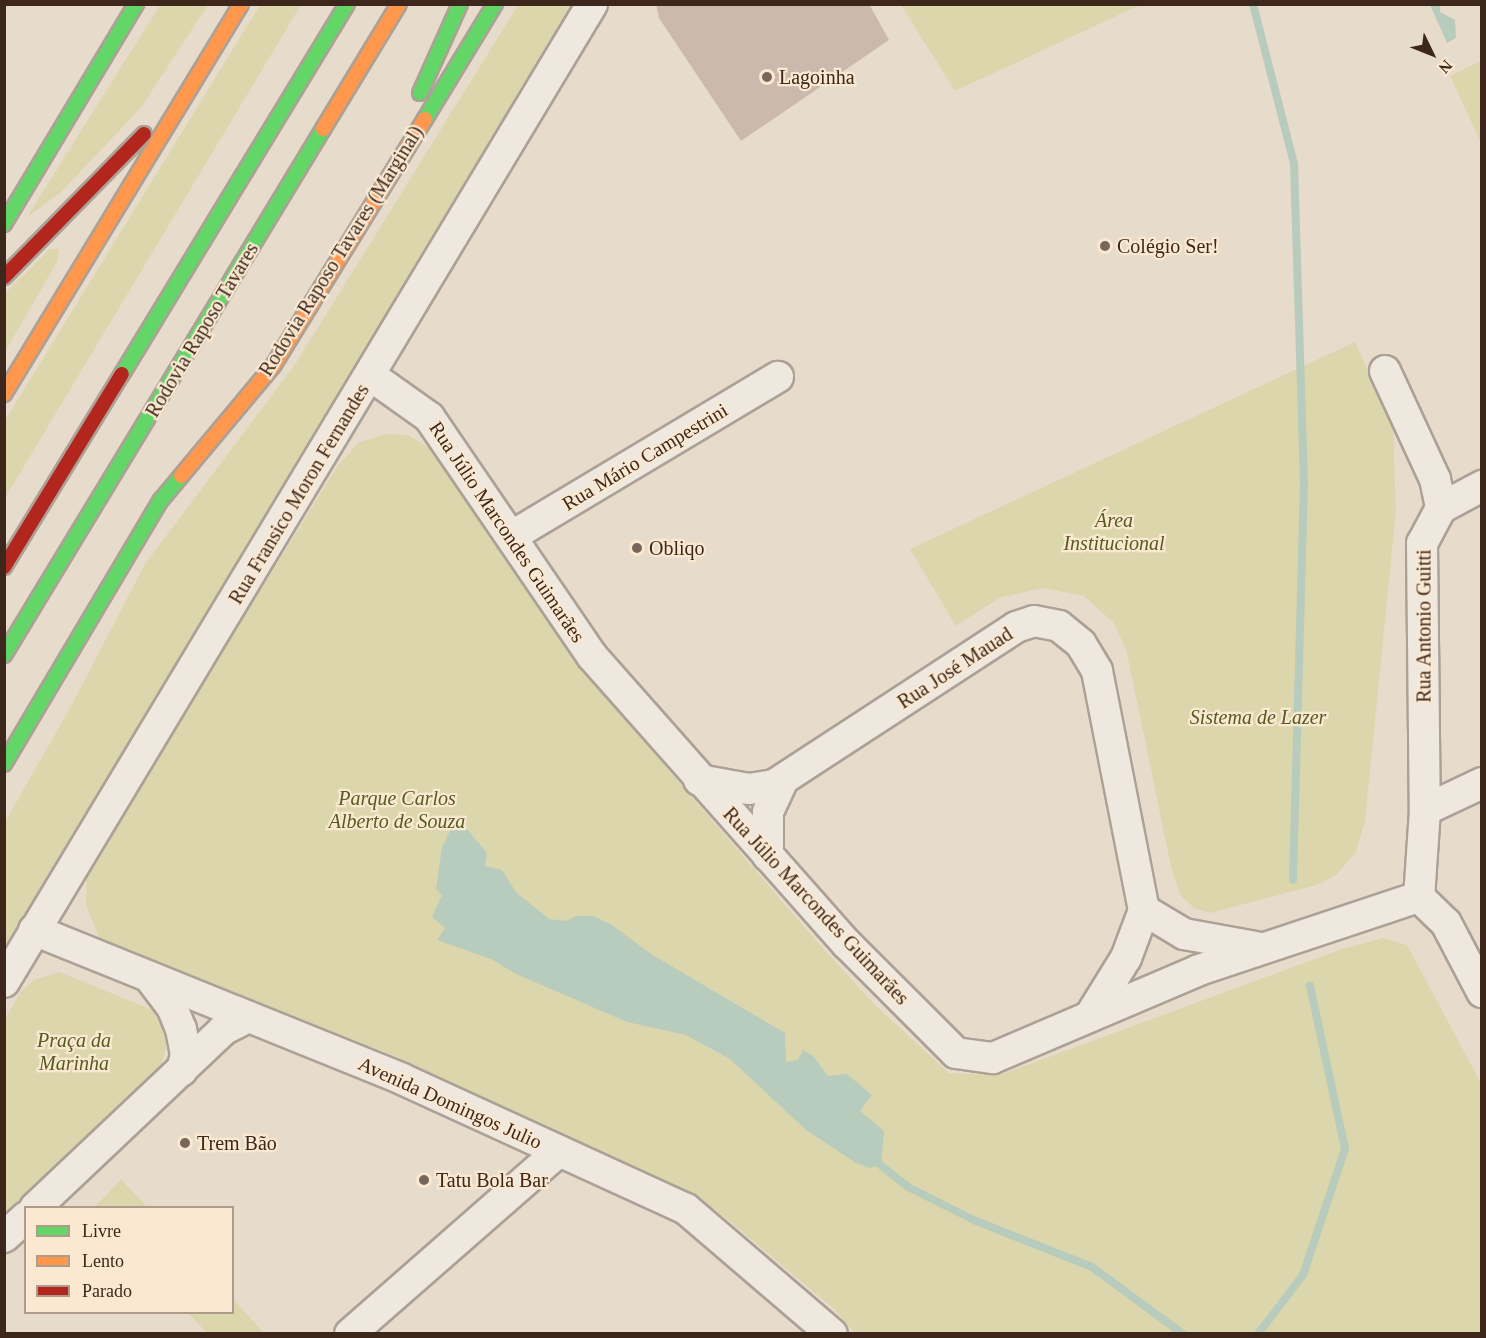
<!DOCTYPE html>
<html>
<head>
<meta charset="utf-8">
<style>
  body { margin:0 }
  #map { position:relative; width:1486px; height:1338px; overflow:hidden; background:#e7dccc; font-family:Georgia,serif }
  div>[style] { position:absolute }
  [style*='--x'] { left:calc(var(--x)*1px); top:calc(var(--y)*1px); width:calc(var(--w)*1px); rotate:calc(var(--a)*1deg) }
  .green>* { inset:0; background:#dcd6ad }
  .water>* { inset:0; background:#b8ccbd }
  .stream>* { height:8px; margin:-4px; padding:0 4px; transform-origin:4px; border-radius:4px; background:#b8ccbd }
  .building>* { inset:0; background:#ccb9ad }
  .roads { filter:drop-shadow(2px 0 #aca196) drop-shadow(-2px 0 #aca196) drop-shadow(0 2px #aca196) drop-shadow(0 -2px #aca196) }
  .street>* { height:30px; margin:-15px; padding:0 15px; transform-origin:15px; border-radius:15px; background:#efe8df }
  .fast>* { height:14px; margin:-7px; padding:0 7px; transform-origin:7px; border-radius:7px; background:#63d668 }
  .slow>* { height:14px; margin:-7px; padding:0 7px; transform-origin:7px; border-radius:7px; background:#ff974d }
  .jam>* { height:14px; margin:-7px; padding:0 7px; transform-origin:7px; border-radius:7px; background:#b3261e }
  .dots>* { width:16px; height:16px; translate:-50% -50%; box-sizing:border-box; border:3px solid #fae8d1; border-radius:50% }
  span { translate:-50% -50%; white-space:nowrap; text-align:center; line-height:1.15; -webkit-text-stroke:4.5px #fae8d1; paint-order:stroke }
  .poi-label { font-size:20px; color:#3d271c }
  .left { translate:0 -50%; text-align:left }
  .street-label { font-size:20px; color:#3d271c }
  .park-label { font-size:20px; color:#555c20; font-style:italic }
  .frame { position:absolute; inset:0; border:6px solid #3d271c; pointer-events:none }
  .legend { position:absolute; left:24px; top:1206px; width:210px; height:108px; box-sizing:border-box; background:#fae8d1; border:2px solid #ae9b89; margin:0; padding:8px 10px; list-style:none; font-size:18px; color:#3d271c }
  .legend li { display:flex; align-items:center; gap:12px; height:30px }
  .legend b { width:30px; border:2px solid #ae9b89 }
  .north { position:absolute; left:1402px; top:24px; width:60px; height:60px; -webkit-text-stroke:4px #fae8d1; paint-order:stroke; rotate:133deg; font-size:16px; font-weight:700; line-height:24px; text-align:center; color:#3d271c }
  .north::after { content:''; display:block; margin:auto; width:21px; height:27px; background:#3d271c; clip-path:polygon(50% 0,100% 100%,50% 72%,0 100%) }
</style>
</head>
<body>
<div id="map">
  <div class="green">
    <div style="clip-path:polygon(160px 5px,208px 5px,140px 109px,60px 193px,27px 217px)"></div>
    <div style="clip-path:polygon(260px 5px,301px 5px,5px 498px,4px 422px)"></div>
    <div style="clip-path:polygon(518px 5px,575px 5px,5px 952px,5px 822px,69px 710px,145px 564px,296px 363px)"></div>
    <div style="clip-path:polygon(901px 5px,1140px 5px,955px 91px)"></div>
    <div style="clip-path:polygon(1481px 61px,1481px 143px,1450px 76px)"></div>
    <div style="clip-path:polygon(50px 249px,59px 249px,58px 260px,5px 352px,5px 293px)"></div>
    <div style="clip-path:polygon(1355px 342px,1393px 424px,1396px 511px,1365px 821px,1356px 852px,1337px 874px,1320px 884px,1210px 913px,1194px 908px,1181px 896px,1172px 871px,1126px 649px,1113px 622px,1084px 596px,1043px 588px,999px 598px,956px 626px,910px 549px)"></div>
    <div style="clip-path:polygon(385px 434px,408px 435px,431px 449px,575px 662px,820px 945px,875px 1005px,949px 1073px,1000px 1075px,1342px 949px,1383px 938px,1407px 945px,1481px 1083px,1481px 1333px,855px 1333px,834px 1309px,716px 1210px,402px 1059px,101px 942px,86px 905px,87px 869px,337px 467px,358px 443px)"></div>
    <div style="clip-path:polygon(59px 972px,153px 1010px,169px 1037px,161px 1066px,5px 1215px,5px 1019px,21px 991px,34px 980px)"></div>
    <div style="clip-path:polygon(121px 1179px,147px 1207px,95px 1207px)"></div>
    <div style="clip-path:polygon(233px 1299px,264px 1333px,207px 1333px,188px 1313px,232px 1312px)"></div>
  </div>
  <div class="water">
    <div style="clip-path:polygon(1430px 5px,1440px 5px,1440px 12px,1455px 20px,1456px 38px,1447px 43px)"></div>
    <div style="clip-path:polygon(457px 817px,487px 853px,485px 866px,502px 870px,516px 892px,549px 919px,566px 921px,576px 916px,593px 916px,612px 925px,651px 954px,785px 1033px,786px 1062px,798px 1060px,803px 1050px,813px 1056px,828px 1076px,847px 1074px,872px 1095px,860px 1111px,884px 1131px,881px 1165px,870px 1168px,856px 1163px,806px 1130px,730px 1059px,686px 1035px,627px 1022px,516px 974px,491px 959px,437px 940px,445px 928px,432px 917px,442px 895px,436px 889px,442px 847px)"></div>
  </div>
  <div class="stream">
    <div style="--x:1253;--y:4;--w:165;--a:75.6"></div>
    <div style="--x:1294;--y:164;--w:320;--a:88.2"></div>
    <div style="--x:1304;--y:484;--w:396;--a:91.6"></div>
    <div style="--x:873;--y:1159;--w:45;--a:38.7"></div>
    <div style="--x:908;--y:1187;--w:76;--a:26.6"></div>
    <div style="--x:976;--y:1221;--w:125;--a:21.6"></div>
    <div style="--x:1092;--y:1267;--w:113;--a:36.4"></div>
    <div style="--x:1258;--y:1334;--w:74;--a:-52.7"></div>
    <div style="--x:1303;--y:1275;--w:133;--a:-71.6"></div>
    <div style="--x:1345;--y:1149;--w:167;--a:-102.1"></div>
  </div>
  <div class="building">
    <div style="clip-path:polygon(656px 4px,869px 4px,889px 40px,741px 141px,659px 18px)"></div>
  </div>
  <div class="roads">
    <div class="street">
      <div style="--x:1385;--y:371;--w:119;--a:65.2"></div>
      <div style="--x:1435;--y:479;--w:30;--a:78"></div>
      <div style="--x:1441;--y:508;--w:40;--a:118"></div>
      <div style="--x:1422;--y:543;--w:267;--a:89.4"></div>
      <div style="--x:1425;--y:810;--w:87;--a:93.9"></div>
      <div style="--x:371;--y:376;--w:71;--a:35.3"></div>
      <div style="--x:429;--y:417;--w:289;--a:55.7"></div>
      <div style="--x:592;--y:656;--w:385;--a:48.5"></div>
      <div style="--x:847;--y:944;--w:154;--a:45"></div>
      <div style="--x:956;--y:1053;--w:37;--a:8"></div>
      <div style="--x:993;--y:1058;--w:224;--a:-23.1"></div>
      <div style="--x:1199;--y:970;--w:232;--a:-18.4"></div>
      <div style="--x:1441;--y:508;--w:47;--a:-28.2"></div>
      <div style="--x:512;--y:536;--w:310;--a:-30.9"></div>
      <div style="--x:699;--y:780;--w:51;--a:10.2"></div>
      <div style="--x:749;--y:789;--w:25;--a:-9"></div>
      <div style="--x:774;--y:785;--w:289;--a:-33.1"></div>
      <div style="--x:1016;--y:627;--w:19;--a:-18"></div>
      <div style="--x:1034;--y:621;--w:25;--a:11"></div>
      <div style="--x:1059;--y:626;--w:28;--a:39"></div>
      <div style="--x:1081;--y:644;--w:31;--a:59"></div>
      <div style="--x:1097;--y:671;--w:244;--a:78.9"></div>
      <div style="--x:1144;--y:910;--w:47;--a:31"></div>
      <div style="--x:1184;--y:934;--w:73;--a:10.2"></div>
      <div style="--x:1425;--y:810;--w:63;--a:-25.3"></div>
      <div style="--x:768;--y:856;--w:44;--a:-90"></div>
      <div style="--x:768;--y:812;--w:35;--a:-65"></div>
      <div style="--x:1419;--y:897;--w:37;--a:44"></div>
      <div style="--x:1446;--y:923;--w:78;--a:62.4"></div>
      <div style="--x:34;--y:930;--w:397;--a:22"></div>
      <div style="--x:402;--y:1079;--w:312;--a:24.6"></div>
      <div style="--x:686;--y:1209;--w:192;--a:40.6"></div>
      <div style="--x:150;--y:978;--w:36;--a:53"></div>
      <div style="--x:172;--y:1007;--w:24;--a:68"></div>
      <div style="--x:181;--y:1029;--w:26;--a:79"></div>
      <div style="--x:186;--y:1055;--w:16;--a:105"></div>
      <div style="--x:4;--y:982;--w:1141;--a:-58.98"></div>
      <div style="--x:1090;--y:1016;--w:68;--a:-58.2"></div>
      <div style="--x:1126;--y:958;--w:51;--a:-69.4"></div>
      <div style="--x:35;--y:1208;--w:259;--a:-43.4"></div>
      <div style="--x:223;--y:1030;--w:27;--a:-27"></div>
      <div style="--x:4;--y:1237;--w:30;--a:-42"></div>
      <div style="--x:350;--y:1334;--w:278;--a:-41.2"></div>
    </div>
    <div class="fast">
      <div style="--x:420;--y:93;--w:98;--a:-65.8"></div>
      <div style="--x:425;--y:119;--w:135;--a:-58.7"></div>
      <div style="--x:4;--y:224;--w:257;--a:-59"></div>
      <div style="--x:122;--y:374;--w:433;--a:-58.7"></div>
      <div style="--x:4;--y:655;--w:615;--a:-58.76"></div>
      <div style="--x:4;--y:764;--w:307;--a:-59.3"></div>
      <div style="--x:161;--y:500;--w:31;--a:-50"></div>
    </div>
    <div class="slow">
      <div style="--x:323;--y:129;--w:146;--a:-58.7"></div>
      <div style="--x:4;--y:394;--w:456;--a:-58.7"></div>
      <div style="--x:181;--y:476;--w:143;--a:-50.1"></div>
      <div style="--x:273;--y:366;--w:290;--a:-58.4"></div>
    </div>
    <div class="jam">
      <div style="--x:4;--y:277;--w:200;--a:-45.6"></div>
      <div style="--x:4;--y:567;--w:226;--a:-58.6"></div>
    </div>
  </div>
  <div class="dots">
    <div style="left:767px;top:77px;background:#78665a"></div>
    <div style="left:1105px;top:246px;background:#78665a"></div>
    <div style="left:637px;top:548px;background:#78665a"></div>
    <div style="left:185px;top:1143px;background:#78665a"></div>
    <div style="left:424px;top:1180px;background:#78665a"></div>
  </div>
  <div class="poi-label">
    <span class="left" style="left:779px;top:77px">Lagoinha</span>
    <span class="left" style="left:1117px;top:246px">Colégio Ser!</span>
    <span class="left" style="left:649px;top:548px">Obliqo</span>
    <span class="left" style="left:197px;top:1143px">Trem Bão</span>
    <span class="left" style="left:436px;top:1180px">Tatu Bola Bar</span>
  </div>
  <div class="street-label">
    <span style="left:341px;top:251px;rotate:-58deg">Rodovia Raposo Tavares (Marginal)</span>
    <span style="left:202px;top:330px;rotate:-59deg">Rodovia Raposo Tavares</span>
    <span style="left:645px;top:457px;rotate:-31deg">Rua Mário Campestrini</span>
    <span style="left:299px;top:494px;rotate:-59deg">Rua Fransico Moron Fernandes</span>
    <span style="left:507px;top:532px;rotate:56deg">Rua Júlio Marcondes Guimarães</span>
    <span style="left:1424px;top:626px;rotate:-90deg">Rua Antonio Guitti</span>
    <span style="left:955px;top:668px;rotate:-33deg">Rua José Mauad</span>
    <span style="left:816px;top:906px;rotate:47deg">Rua Júlio Marcondes Guimarães</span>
    <span style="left:450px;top:1103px;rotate:24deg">Avenida Domingos Julio</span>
  </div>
  <div class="park-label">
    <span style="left:1114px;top:532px">Área<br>Institucional</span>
    <span style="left:1258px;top:717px">Sistema de Lazer</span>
    <span style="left:397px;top:810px">Parque Carlos<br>Alberto de Souza</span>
    <span style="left:74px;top:1052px">Praça da<br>Marinha</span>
  </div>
  <div class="frame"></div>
  <ul class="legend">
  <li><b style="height:8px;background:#63d668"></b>Livre</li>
  <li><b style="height:8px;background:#ff974d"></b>Lento</li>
  <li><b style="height:8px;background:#b3261e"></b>Parado</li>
  </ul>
  <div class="north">N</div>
</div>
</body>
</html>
